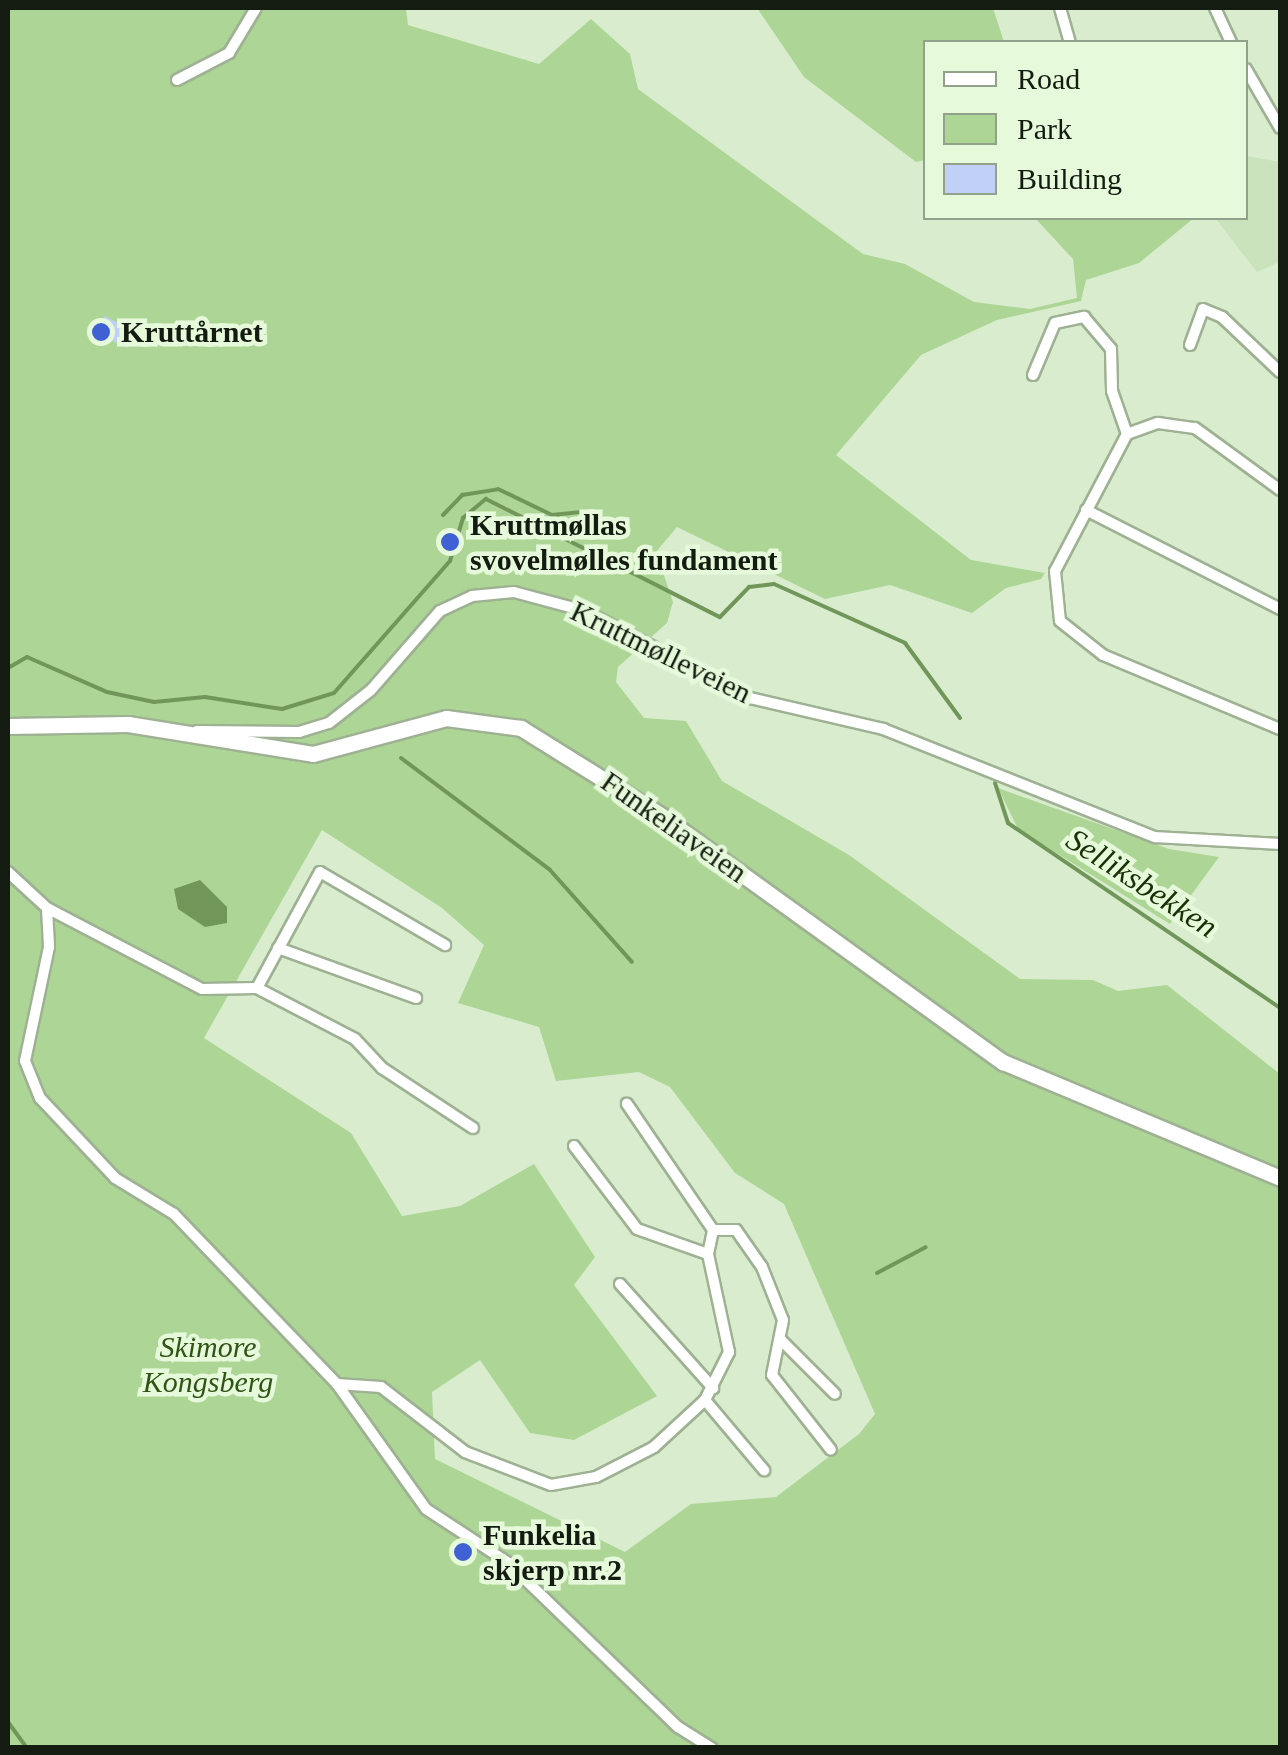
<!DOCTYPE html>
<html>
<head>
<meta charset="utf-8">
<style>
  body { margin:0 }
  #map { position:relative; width:1288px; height:1755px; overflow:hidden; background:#d9edce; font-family:Georgia,serif }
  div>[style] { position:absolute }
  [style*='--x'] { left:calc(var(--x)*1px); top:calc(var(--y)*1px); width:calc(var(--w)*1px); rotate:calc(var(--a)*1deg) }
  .built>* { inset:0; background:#cae3bd }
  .green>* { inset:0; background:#add596 }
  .water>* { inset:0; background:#71965a }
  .stream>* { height:4px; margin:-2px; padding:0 2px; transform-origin:2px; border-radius:2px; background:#71965a }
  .building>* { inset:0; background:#c0d0f7 }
  .roads { filter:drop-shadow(2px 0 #9eb193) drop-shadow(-2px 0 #9eb193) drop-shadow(0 2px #9eb193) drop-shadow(0 -2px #9eb193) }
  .street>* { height:10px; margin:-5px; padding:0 5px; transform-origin:5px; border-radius:5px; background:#fff }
  .secondary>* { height:15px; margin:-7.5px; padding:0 7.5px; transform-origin:7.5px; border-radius:7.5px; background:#fff }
  .dots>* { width:28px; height:28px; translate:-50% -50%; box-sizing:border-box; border:5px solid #e6fadb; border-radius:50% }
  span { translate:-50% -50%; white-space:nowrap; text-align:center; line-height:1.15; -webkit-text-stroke:9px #e6fadb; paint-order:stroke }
  .poi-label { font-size:30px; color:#141b10; font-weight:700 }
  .left { translate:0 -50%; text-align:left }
  .street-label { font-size:30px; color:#141b10 }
  .park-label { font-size:30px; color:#305414; font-style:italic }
  .water-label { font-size:32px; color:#183004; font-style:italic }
  .frame { position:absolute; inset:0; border:10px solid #141b10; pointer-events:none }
  .legend { position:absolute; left:923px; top:40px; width:325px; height:180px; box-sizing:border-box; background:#e6fadb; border:2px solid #92a18a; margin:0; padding:12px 18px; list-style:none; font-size:30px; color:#141b10 }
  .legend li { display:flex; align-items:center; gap:20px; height:50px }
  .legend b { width:50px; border:2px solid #92a18a }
</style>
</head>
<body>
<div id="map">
  <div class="built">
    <div style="clip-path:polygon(1246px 156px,1280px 162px,1280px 262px,1257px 272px,1215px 218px,1246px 218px)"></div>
  </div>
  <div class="green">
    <div style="clip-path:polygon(evenodd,8px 8px,406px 8px,408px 25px,539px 64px,591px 19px,630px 54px,638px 89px,863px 254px,905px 264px,974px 302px,1030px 309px,1077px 298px,1073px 259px,1035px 218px,1194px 218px,1139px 263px,1086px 280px,1081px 301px,997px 320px,921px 355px,836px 455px,971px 560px,1045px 573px,1041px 579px,1006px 588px,972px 613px,890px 585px,825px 599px,677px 527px,656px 552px,673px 602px,667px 623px,618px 667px,616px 682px,644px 718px,686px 721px,722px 781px,849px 855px,1020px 979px,1093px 980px,1118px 991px,1167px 985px,1280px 1074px,1280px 1747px,8px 1748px,8px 8px,322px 830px,442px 908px,484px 945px,458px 1003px,539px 1027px,556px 1081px,639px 1072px,670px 1087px,735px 1173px,784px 1204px,875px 1414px,859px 1434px,776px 1497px,691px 1504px,625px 1552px,435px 1459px,432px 1392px,480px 1360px,530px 1433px,574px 1440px,657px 1396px,574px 1285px,595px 1257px,534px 1164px,460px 1206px,402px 1216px,351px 1133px,204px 1038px,322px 830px)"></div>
    <div style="clip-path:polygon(757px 8px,993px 8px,1004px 42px,926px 42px,925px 160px,916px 162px,804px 77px)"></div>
    <div style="clip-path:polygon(998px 788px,1169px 849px,1219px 857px,1170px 924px,1018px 829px)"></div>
  </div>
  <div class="water">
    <div style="clip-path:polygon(200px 880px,227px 907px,227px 923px,205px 927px,178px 909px,174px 889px)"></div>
  </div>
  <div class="stream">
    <div style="--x:443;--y:515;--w:28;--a:-46"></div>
    <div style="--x:462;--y:495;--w:36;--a:-9"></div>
    <div style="--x:498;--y:489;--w:60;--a:25.7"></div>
    <div style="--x:552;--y:515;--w:30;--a:-6"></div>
    <div style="--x:582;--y:512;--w:14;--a:82"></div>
    <div style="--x:8;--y:668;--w:22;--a:-30"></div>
    <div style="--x:27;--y:657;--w:87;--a:23.6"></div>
    <div style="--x:107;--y:692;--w:48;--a:12"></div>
    <div style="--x:154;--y:702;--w:51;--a:-5.6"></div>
    <div style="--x:205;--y:697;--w:78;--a:8.9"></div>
    <div style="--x:282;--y:709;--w:54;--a:-17.1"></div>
    <div style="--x:334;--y:693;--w:176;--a:-48.7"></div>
    <div style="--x:450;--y:561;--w:45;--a:-73.2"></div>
    <div style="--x:463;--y:518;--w:30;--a:-40"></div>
    <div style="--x:486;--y:499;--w:262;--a:26.8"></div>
    <div style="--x:720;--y:617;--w:42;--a:-46"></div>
    <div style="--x:749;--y:587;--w:25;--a:-7"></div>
    <div style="--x:774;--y:584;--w:144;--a:24.2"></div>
    <div style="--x:905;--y:643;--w:93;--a:53.7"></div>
    <div style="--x:401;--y:758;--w:186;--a:36.9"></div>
    <div style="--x:550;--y:870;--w:123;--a:48.3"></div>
    <div style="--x:995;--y:783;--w:42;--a:72"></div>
    <div style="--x:1008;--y:823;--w:329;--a:34.2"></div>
    <div style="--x:877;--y:1273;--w:55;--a:-28"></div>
    <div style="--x:8;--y:1722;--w:32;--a:54"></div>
  </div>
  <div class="building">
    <div style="clip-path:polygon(105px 316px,138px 334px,127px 348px,96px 332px)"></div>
  </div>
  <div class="roads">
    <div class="street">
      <div style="--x:1060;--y:8;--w:35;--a:74"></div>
      <div style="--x:1215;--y:8;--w:38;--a:65"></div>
      <div style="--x:1246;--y:69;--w:68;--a:60"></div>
      <div style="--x:177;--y:80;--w:59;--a:-27.4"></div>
      <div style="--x:229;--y:53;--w:52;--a:-59"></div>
      <div style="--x:1190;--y:345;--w:38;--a:-70"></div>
      <div style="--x:1203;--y:309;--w:21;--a:23"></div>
      <div style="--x:1222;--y:317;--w:80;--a:43.5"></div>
      <div style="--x:1033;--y:375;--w:56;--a:-67.1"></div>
      <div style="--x:1055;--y:323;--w:30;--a:-12"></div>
      <div style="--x:1084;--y:317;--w:42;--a:49.8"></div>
      <div style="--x:1111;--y:349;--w:42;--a:88.6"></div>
      <div style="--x:1112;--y:391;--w:46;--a:70.8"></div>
      <div style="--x:1127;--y:434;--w:33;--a:-20"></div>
      <div style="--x:1158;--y:423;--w:37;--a:8"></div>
      <div style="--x:1195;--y:428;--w:105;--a:36.1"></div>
      <div style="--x:1127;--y:434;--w:155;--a:117.7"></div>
      <div style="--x:1055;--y:571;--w:50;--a:84.3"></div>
      <div style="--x:1060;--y:621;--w:55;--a:38.3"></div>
      <div style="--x:1103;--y:655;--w:192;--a:22.7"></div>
      <div style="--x:1086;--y:510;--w:218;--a:27"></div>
      <div style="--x:197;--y:731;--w:102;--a:0.6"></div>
      <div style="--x:299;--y:732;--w:31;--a:-17"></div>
      <div style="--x:329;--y:723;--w:53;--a:-38.2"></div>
      <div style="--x:371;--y:690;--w:105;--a:-48.9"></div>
      <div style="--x:440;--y:611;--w:35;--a:-25"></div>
      <div style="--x:472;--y:596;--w:42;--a:-5.4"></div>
      <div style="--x:514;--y:592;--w:73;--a:15"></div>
      <div style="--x:585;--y:611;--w:187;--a:27.8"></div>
      <div style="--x:750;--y:698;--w:137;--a:13.1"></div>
      <div style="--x:883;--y:729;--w:293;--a:21.7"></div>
      <div style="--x:1155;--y:837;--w:125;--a:3.2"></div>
      <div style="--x:8;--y:872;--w:53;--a:42.7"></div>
      <div style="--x:47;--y:908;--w:175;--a:27.6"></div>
      <div style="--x:202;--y:989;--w:55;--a:-1"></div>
      <div style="--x:47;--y:908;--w:39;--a:87"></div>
      <div style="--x:49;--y:947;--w:116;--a:101.9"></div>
      <div style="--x:25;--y:1061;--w:40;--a:68"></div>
      <div style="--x:40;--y:1098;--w:110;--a:46.8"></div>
      <div style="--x:115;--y:1178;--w:69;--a:31.4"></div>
      <div style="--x:174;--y:1214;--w:236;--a:46.2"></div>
      <div style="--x:337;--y:1384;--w:153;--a:54.5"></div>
      <div style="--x:426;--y:1509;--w:97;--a:33.2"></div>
      <div style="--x:507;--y:1562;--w:238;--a:44"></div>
      <div style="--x:678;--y:1727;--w:40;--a:32"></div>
      <div style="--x:278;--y:948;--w:147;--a:19.9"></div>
      <div style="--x:257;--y:988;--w:132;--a:-61.5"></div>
      <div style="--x:320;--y:872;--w:145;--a:30.3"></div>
      <div style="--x:257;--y:988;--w:110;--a:27.5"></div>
      <div style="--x:355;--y:1039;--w:40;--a:47"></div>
      <div style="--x:382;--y:1068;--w:109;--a:33.4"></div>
      <div style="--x:574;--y:1146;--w:104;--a:52.8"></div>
      <div style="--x:637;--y:1229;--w:75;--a:19.4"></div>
      <div style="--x:713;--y:1230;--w:23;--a:0"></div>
      <div style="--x:736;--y:1230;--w:45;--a:54.9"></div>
      <div style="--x:762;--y:1267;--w:57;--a:68.4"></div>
      <div style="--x:783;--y:1320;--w:56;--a:101.3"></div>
      <div style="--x:772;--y:1375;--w:95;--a:51.8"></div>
      <div style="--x:620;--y:1284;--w:140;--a:48.2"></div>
      <div style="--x:781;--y:1340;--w:76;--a:45"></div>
      <div style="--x:337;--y:1384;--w:44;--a:3.9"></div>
      <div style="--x:381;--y:1387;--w:106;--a:37.7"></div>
      <div style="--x:465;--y:1452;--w:92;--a:21"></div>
      <div style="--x:551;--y:1485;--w:46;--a:-10.1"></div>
      <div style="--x:596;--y:1477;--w:65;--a:-27.3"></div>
      <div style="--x:654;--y:1447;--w:69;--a:-42.7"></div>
      <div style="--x:705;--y:1400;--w:54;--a:-63.4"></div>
      <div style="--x:729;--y:1352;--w:100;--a:-102.1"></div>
      <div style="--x:708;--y:1254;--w:25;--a:-78"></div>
      <div style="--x:713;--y:1230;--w:153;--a:-124.3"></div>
      <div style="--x:705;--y:1400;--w:92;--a:49.9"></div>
    </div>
    <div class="secondary">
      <div style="--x:8;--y:726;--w:120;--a:-1"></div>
      <div style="--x:128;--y:724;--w:187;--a:9.2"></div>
      <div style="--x:313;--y:754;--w:138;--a:-15.1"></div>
      <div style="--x:446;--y:718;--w:76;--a:7.6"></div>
      <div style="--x:521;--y:728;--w:164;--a:32"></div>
      <div style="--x:660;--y:815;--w:423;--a:35.8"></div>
      <div style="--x:1003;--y:1062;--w:300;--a:22.7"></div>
    </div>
  </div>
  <div class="dots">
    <div style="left:101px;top:332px;background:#3f61d3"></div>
    <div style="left:450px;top:542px;background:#3f61d3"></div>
    <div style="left:463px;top:1552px;background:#3f61d3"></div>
  </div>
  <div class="poi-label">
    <span class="left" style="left:121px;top:332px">Kruttårnet</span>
    <span class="left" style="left:470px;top:542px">Kruttmøllas<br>svovelmølles fundament</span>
    <span class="left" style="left:483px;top:1552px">Funkelia<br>skjerp nr.2</span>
  </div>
  <div class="street-label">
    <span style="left:661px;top:652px;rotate:26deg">Kruttmølleveien</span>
    <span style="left:674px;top:827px;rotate:35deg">Funkeliaveien</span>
  </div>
  <div class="park-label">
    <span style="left:208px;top:1364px">Skimore<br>Kongsberg</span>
  </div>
  <div class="water-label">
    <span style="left:1142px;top:883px;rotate:33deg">Selliksbekken</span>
  </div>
  <div class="frame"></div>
  <ul class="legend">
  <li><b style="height:12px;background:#fff"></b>Road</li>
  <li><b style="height:28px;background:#add596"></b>Park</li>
  <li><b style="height:28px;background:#c0d0f7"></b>Building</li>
  </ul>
</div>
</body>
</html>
